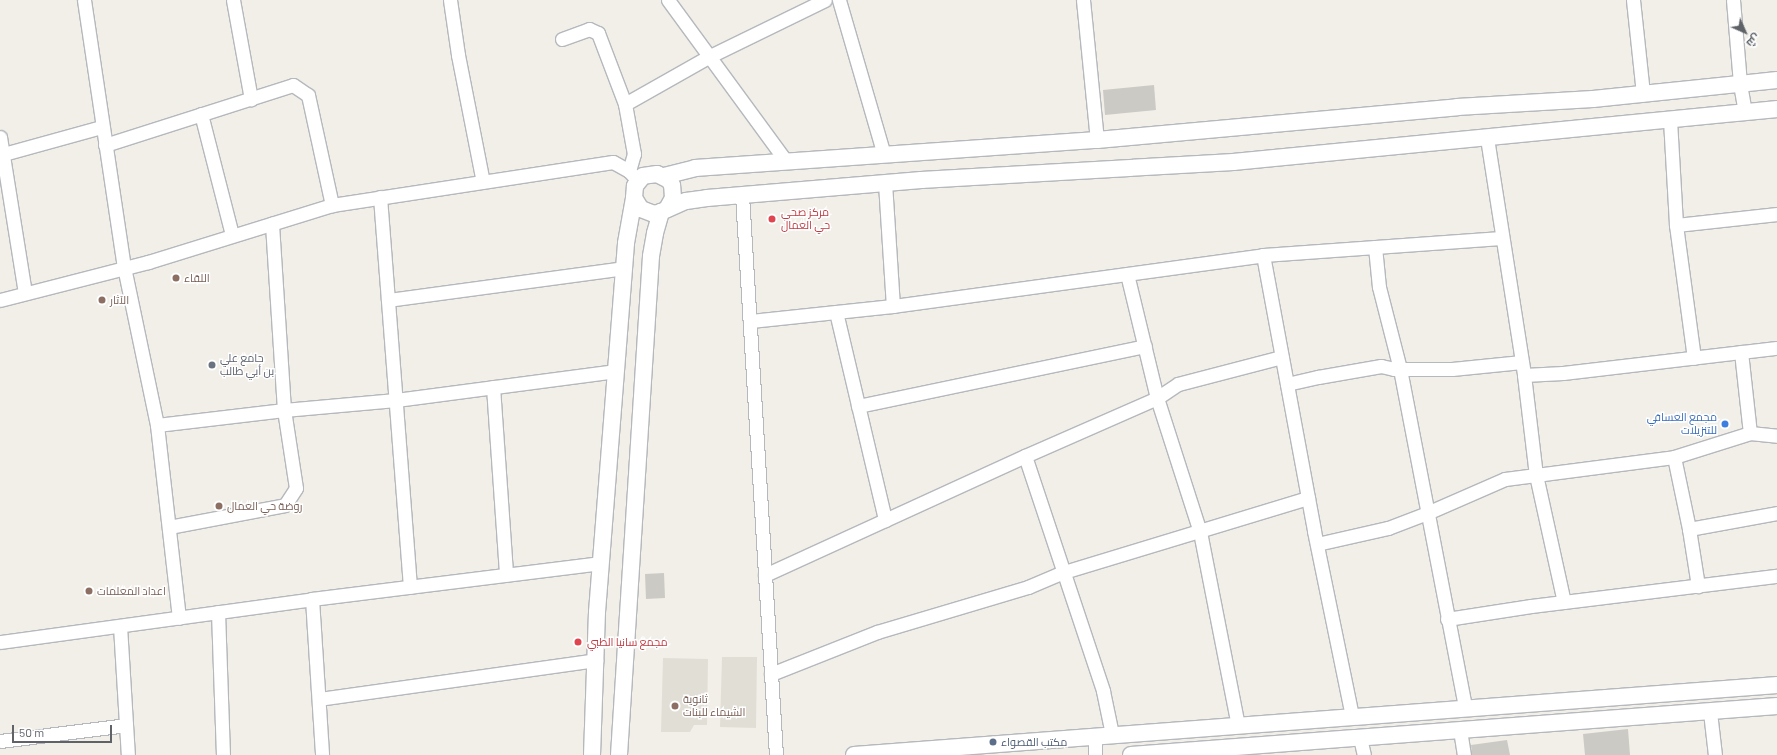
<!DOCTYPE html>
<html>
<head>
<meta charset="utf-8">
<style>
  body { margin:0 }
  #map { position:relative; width:1777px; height:755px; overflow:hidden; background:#f1efe8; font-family:Barlow,Cairo,sans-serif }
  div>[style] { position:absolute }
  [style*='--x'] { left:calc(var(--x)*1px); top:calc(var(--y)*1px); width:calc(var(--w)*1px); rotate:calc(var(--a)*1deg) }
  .education>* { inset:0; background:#e1ded6 }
  .building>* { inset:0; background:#cccac5 }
  .roads { filter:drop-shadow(1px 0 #b5b8bc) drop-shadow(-1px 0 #b5b8bc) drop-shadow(0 1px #b5b8bc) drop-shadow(0 -1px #b5b8bc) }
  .minor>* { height:13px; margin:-6.5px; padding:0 6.5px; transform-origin:6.5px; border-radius:6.5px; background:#fff }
  .tertiary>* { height:16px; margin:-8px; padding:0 8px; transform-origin:8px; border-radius:8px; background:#fff }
  .dots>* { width:11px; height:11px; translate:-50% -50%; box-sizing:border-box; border:2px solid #fff; border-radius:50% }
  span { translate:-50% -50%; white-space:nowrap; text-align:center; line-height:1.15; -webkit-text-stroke:3px #fff; paint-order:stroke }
  .health-label { font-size:11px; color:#be3a42 }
  .left { translate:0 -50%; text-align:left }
  .education-label { font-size:11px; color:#785e54 }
  .worship-label { font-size:11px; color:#5b616d }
  .shop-label { font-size:11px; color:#366cbe }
  .right { translate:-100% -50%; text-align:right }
  .service-label { font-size:11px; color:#4e5e75 }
  .north { position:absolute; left:1725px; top:12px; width:40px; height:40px; -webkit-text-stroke:3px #fff; paint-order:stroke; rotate:135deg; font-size:11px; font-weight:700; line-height:16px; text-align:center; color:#5f6368 }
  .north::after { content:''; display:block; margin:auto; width:14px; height:18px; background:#5f6368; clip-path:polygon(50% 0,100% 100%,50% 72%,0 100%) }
  .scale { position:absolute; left:12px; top:725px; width:100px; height:18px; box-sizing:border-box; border:2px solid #5f6368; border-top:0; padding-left:5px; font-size:12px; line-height:14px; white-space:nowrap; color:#5f6368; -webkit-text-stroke:3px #fff; paint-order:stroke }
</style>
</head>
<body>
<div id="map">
  <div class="education">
    <div style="clip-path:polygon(722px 657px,757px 657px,756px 728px,720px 727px)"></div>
    <div style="clip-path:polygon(663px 658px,708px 659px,707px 725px,694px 725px,690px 732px,661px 732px)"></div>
  </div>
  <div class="building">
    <div style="clip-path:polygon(1154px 85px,1156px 110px,1105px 115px,1103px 90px)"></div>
    <div style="clip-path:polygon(664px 573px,665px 598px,646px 599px,645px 574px)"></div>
    <div style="clip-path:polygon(1628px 729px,1630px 755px,1585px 755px,1583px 734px)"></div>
    <div style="clip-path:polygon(1507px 740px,1510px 755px,1472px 755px,1471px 745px)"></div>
  </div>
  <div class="roads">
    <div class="minor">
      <div style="--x:84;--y:0;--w:270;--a:81.5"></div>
      <div style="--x:124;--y:267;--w:161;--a:78.2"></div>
      <div style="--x:157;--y:425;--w:194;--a:83.5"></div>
      <div style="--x:233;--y:0;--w:101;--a:79.7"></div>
      <div style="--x:450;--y:0;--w:56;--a:81.7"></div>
      <div style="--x:458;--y:55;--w:129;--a:78.9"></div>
      <div style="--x:668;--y:0;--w:200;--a:53.8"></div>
      <div style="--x:839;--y:0;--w:161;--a:73.8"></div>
      <div style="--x:1083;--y:0;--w:141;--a:84.3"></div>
      <div style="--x:1633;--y:0;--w:95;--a:83.9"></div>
      <div style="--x:1733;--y:0;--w:84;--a:85.2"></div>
      <div style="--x:1740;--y:84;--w:28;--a:80"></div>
      <div style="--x:562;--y:39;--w:29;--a:-20"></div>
      <div style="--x:589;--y:29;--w:10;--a:24"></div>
      <div style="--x:598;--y:33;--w:76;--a:69.2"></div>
      <div style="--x:201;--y:114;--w:125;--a:75.6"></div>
      <div style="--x:1670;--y:120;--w:105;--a:86.7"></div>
      <div style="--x:1676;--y:225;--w:134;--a:82.3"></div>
      <div style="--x:0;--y:137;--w:158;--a:80.9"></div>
      <div style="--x:1487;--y:138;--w:240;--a:81.1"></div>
      <div style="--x:1524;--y:375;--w:101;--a:83.2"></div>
      <div style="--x:1536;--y:475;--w:130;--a:77.6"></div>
      <div style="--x:105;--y:145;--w:197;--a:-17.7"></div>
      <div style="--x:293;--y:85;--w:18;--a:34"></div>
      <div style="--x:308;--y:95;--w:113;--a:77.7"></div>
      <div style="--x:0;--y:155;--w:106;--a:-15.4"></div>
      <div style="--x:629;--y:171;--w:18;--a:-74"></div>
      <div style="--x:634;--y:154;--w:51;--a:-100.2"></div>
      <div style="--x:625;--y:104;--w:95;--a:-29.5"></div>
      <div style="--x:708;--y:57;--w:130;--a:-26"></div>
      <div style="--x:885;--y:183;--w:123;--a:86.3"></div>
      <div style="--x:742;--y:195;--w:561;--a:86.53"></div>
      <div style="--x:380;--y:197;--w:391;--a:85.6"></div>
      <div style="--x:1676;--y:225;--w:102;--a:-6.2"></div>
      <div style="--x:1375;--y:247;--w:40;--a:84.3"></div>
      <div style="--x:1379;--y:287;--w:85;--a:75.6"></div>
      <div style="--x:1400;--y:369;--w:345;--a:79.1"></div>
      <div style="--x:1263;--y:255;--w:281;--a:79.5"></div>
      <div style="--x:1314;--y:531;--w:189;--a:78.4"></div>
      <div style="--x:1127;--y:274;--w:128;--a:76.4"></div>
      <div style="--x:1157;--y:398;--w:141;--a:72.2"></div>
      <div style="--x:1200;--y:532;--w:197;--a:78.9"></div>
      <div style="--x:0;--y:300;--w:153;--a:-14.4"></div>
      <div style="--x:148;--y:262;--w:193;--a:-17.2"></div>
      <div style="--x:332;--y:205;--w:284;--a:-8.7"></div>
      <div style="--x:613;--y:162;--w:18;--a:29"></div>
      <div style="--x:629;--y:171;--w:13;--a:48"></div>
      <div style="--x:388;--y:300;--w:238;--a:-7.7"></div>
      <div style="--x:836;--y:312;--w:214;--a:76.7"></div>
      <div style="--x:750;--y:321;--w:144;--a:-6"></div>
      <div style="--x:893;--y:306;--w:373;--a:-7.8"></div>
      <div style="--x:1263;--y:255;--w:239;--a:-4.1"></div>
      <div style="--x:1741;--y:352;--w:81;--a:83.7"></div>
      <div style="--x:1524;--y:375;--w:39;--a:-3"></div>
      <div style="--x:1563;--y:373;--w:215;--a:-6.7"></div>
      <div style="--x:1287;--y:384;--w:32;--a:-13"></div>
      <div style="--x:1318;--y:377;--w:64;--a:-9.9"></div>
      <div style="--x:1381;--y:366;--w:13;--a:13"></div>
      <div style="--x:1394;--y:369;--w:58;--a:0"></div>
      <div style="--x:1452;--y:369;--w:70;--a:-5.7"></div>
      <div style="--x:493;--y:387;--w:188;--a:86"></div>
      <div style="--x:858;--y:406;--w:293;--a:-11.8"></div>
      <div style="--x:157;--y:425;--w:128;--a:-6.7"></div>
      <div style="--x:284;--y:410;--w:187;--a:-93.7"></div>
      <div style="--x:1025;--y:456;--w:248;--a:71.6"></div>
      <div style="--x:1103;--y:691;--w:44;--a:78.2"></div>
      <div style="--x:1674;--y:457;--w:74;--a:78.2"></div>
      <div style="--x:1689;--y:529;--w:58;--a:81"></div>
      <div style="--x:169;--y:527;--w:118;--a:-10.7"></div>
      <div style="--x:285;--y:505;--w:20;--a:-57"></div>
      <div style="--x:296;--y:488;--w:79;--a:-98.7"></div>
      <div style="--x:284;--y:410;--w:112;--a:-5.1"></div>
      <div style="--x:396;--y:400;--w:222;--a:-7.5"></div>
      <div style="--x:1689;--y:529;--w:89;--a:-10.3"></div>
      <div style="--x:1317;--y:544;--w:73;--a:-12.7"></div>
      <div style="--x:1388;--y:528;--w:42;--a:-21"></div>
      <div style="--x:1427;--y:513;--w:85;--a:-23.6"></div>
      <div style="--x:1505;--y:479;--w:170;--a:-7.4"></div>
      <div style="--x:1674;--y:457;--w:80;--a:-17.5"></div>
      <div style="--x:1750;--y:433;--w:27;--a:6"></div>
      <div style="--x:765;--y:575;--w:286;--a:-24.6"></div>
      <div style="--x:1025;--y:456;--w:144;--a:-23.7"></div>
      <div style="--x:1157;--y:398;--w:25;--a:-34"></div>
      <div style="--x:1178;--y:384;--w:107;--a:-14.6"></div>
      <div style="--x:312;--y:599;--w:156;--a:86.3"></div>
      <div style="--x:218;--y:612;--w:143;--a:88"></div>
      <div style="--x:1447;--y:619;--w:85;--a:-8.8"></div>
      <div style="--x:1531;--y:606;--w:248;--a:-7"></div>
      <div style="--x:120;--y:626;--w:129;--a:86.5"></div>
      <div style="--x:0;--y:642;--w:315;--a:-7.8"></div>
      <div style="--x:312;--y:599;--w:291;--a:-7.1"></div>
      <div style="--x:771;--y:674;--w:114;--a:-21.6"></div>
      <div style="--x:877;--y:632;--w:158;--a:-16.6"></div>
      <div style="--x:1028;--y:587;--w:39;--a:-23"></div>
      <div style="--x:1064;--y:572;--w:255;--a:-16.9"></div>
      <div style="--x:319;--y:699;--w:280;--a:-8"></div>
      <div style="--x:1710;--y:712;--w:43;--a:83.4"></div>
      <div style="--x:1460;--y:730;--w:25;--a:81"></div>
      <div style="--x:1360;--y:738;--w:17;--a:77"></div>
      <div style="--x:0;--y:741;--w:127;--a:-7.2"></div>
      <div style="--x:1095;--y:755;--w:19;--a:-90"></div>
    </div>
    <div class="tertiary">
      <div style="--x:664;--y:176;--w:32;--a:-14"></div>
      <div style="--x:695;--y:168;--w:403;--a:-4"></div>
      <div style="--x:1097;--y:140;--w:362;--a:-5.2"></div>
      <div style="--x:1457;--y:107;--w:136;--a:-3.4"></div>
      <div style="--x:1593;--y:99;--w:185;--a:-5.9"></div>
      <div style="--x:667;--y:209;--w:13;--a:-61"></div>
      <div style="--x:673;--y:198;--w:13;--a:-94"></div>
      <div style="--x:672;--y:185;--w:6;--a:-121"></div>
      <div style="--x:669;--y:180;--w:13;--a:-153"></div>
      <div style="--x:657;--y:174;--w:14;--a:172"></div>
      <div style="--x:643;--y:176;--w:13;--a:129"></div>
      <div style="--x:635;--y:186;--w:12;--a:95"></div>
      <div style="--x:634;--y:198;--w:13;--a:58"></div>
      <div style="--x:641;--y:209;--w:14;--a:21"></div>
      <div style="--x:654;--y:214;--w:7;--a:-16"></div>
      <div style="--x:661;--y:212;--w:27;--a:-24"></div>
      <div style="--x:686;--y:201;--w:21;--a:-8"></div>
      <div style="--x:707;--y:198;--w:215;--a:-4.8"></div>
      <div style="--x:921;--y:180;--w:313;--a:-3.3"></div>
      <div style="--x:1233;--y:162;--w:547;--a:-5.56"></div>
      <div style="--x:592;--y:755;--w:143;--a:-88"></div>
      <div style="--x:597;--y:612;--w:370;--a:-85.5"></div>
      <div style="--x:626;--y:243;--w:46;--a:-79.9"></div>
      <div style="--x:619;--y:755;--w:500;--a:-86.33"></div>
      <div style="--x:651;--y:256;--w:23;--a:-80"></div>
      <div style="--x:655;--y:233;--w:22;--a:-74"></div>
      <div style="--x:854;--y:755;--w:926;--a:-4.34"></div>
      <div style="--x:1131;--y:755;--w:648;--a:-4.34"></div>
    </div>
  </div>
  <div class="dots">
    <div style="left:772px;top:219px;background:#e0444e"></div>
    <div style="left:176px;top:278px;background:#8d6e63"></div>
    <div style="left:102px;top:300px;background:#8d6e63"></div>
    <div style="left:212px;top:365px;background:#6b7280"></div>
    <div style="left:1725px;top:424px;background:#3f7fe0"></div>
    <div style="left:219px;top:506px;background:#8d6e63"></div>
    <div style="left:89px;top:591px;background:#8d6e63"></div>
    <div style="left:578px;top:642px;background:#e0444e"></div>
    <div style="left:675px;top:706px;background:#8d6e63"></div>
    <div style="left:993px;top:742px;background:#5c6f8a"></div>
  </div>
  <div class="health-label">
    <span class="left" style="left:781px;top:219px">مركز صحي<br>حي العمال</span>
    <span class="left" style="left:587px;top:642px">مجمع سانيا الطبي</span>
  </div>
  <div class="education-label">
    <span class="left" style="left:184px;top:278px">اللقاء</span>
    <span class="left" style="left:110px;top:300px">الآثار</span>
    <span class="left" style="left:227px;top:506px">روضة حي العمال</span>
    <span class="left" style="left:97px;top:591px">اعداد المعلمات</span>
    <span class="left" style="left:683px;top:706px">ثانوية<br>الشيماء للبنات</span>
  </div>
  <div class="worship-label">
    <span class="left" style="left:220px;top:365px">جامع علي<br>بن أبي طالب</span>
  </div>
  <div class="shop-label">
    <span class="right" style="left:1717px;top:424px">مجمع العسافي<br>للتنزيلات</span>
  </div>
  <div class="service-label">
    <span class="left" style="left:1001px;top:742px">مكتب القصواء</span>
  </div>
  <div class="north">ش</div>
  <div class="scale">50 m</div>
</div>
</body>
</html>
